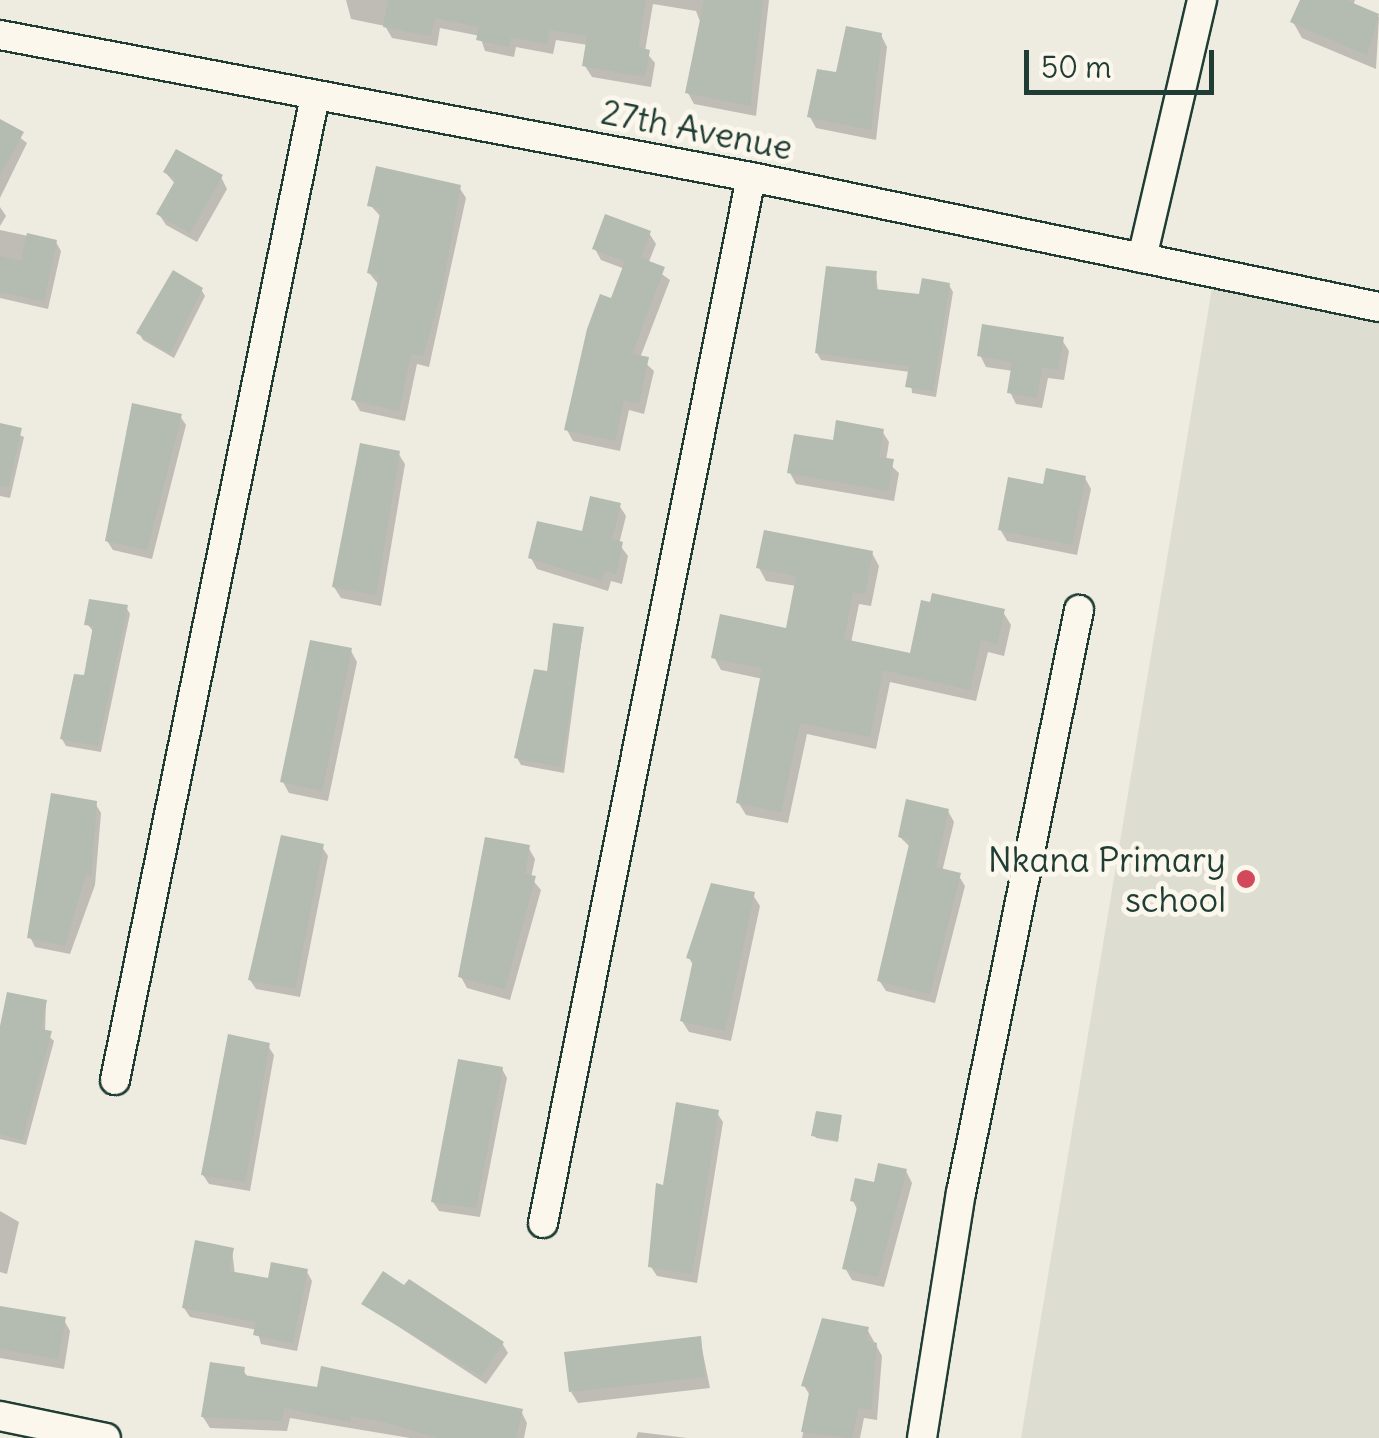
<!DOCTYPE html>
<html>
<head>
<meta charset="utf-8">
<style>
  body { margin:0 }
  #map { position:relative; width:1379px; height:1438px; overflow:hidden; background:#eeece1; font-family:Delius,sans-serif }
  div>[style] { position:absolute }
  [style*='--x'] { left:calc(var(--x)*1px); top:calc(var(--y)*1px); width:calc(var(--w)*1px); rotate:calc(var(--a)*1deg) }
  .built>* { inset:0; background:#ddddd2 }
  .shadow>* { inset:0; background:#0003 }
  .building>* { inset:0; background:#b4bbb0 }
  .roads { filter:drop-shadow(2px 0 #1f3d34) drop-shadow(-2px 0 #1f3d34) drop-shadow(0 2px #1f3d34) drop-shadow(0 -2px #1f3d34) }
  .street>* { height:28px; margin:-14px; padding:0 14px; transform-origin:14px; border-radius:14px; background:#fbf7ec }
  .dots>* { width:28px; height:28px; translate:-50% -50%; box-sizing:border-box; border:5px solid #fbf7ec; border-radius:50% }
  span { translate:-50% -50%; white-space:nowrap; text-align:center; line-height:1.15; -webkit-text-stroke:10px #fbf7ec; paint-order:stroke }
  .street-label { font-size:35px; color:#1f3d34 }
  .poi-label { font-size:35px; color:#1f3d34 }
  .right { translate:-100% -50%; text-align:right }
  .scale { position:absolute; left:1024px; top:50px; width:190px; height:45px; box-sizing:border-box; border:5px solid #1f3d34; border-top:0; padding-left:12px; font-size:30px; line-height:35px; white-space:nowrap; color:#1f3d34; -webkit-text-stroke:8px #fbf7ec; paint-order:stroke }
</style>
</head>
<body>
<div id="map">
  <div class="built">
    <div style="clip-path:polygon(1213px 282px,1379px 320px,1379px 1438px,1021px 1438px)"></div>
  </div>
  <div class="shadow">
    <div style="clip-path:polygon(346px 0,769px 0,756px 116px,694px 104px,688px 93px,701px 24px,696px 11px,653px 4px,645px 51px,655px 63px,651px 87px,592px 77px,585px 66px,588px 45px,556px 40px,553px 54px,516px 47px,514px 57px,485px 51px,480px 36px,440px 28px,437px 46px,392px 38px,385px 26px,351px 19px)"></div>
    <div style="clip-path:polygon(1302px 0,1355px 0,1353px 6px,1379px 17px,1376px 69px,1302px 38px,1293px 22px)"></div>
    <div style="clip-path:polygon(881px 35px,887px 47px,876px 140px,816px 128px,810px 117px,838px 75px)"></div>
    <div style="clip-path:polygon(0 122px,27px 143px,0 198px)"></div>
    <div style="clip-path:polygon(165px 172px,221px 177px,227px 189px,197px 242px,166px 225px,159px 214px,176px 185px)"></div>
    <div style="clip-path:polygon(459px 187px,466px 198px,429px 367px,417px 364px,405px 421px,360px 411px,354px 400px,379px 285px,369px 273px,382px 218px,370px 205px)"></div>
    <div style="clip-path:polygon(0 207px,6px 216px,0 226px)"></div>
    <div style="clip-path:polygon(0 230px,56px 242px,61px 251px,48px 309px,0 298px)"></div>
    <div style="clip-path:polygon(649px 233px,656px 244px,648px 264px,670px 280px,640px 358px,654px 371px,644px 414px,629px 410px,620px 451px,573px 441px,567px 430px,625px 269px,601px 260px,595px 249px)"></div>
    <div style="clip-path:polygon(876px 274px,878px 292px,921px 297px,949px 285px,953px 292px,936px 397px,912px 393px,910px 372px,821px 360px,817px 353px)"></div>
    <div style="clip-path:polygon(201px 289px,205px 296px,174px 358px,143px 340px,139px 333px)"></div>
    <div style="clip-path:polygon(1062px 340px,1069px 351px,1064px 380px,1048px 378px,1042px 408px,1016px 404px,1010px 392px,1013px 371px,986px 367px,980px 355px)"></div>
    <div style="clip-path:polygon(180px 416px,186px 425px,152px 559px,113px 550px,107px 541px)"></div>
    <div style="clip-path:polygon(0 426px,24px 437px,10px 498px,0 496px)"></div>
    <div style="clip-path:polygon(882px 431px,889px 442px,886px 461px,899px 473px,894px 501px,796px 484px,790px 473px,835px 443px)"></div>
    <div style="clip-path:polygon(398px 453px,405px 464px,381px 606px,341px 598px,334px 587px)"></div>
    <div style="clip-path:polygon(1085px 478px,1091px 489px,1077px 555px,1007px 541px,1000px 529px,1045px 487px)"></div>
    <div style="clip-path:polygon(619px 505px,626px 516px,619px 544px,628px 556px,622px 584px,611px 581px,608px 591px,537px 569px,531px 558px,584px 534px)"></div>
    <div style="clip-path:polygon(872px 553px,879px 566px,871px 606px,859px 604px,851px 643px,912px 656px,1003px 612px,1011px 625px,1004px 656px,988px 652px,976px 701px,890px 682px,876px 749px,807px 734px,788px 823px,746px 815px,738px 802px,763px 679px,721px 670px,714px 657px,788px 630px,796px 586px,766px 581px,759px 568px)"></div>
    <div style="clip-path:polygon(126px 607px,130px 614px,101px 752px,66px 746px,62px 739px,86px 678px,94px 632px,87px 624px)"></div>
    <div style="clip-path:polygon(583px 629px,564px 773px,521px 765px,517px 758px,549px 674px)"></div>
    <div style="clip-path:polygon(351px 651px,357px 662px,328px 801px,289px 793px,283px 782px)"></div>
    <div style="clip-path:polygon(95px 803px,101px 813px,95px 885px,70px 954px,35px 947px,30px 937px)"></div>
    <div style="clip-path:polygon(948px 811px,954px 822px,942px 872px,959px 876px,965px 886px,935px 1003px,886px 991px,879px 980px,911px 848px,900px 837px)"></div>
    <div style="clip-path:polygon(322px 847px,328px 856px,300px 997px,256px 989px,250px 980px)"></div>
    <div style="clip-path:polygon(528px 847px,535px 859px,531px 878px,541px 890px,510px 1000px,467px 988px,461px 977px)"></div>
    <div style="clip-path:polygon(753px 895px,760px 906px,731px 1041px,689px 1032px,682px 1021px,694px 967px,689px 958px)"></div>
    <div style="clip-path:polygon(46px 1002px,45px 1033px,54px 1041px,26px 1145px,0 1139px,0 1044px)"></div>
    <div style="clip-path:polygon(268px 1046px,274px 1055px,250px 1191px,209px 1184px,203px 1175px)"></div>
    <div style="clip-path:polygon(502px 1069px,507px 1078px,480px 1217px,439px 1211px,433px 1202px)"></div>
    <div style="clip-path:polygon(717px 1113px,723px 1122px,697px 1283px,657px 1276px,651px 1267px,665px 1188px)"></div>
    <div style="clip-path:polygon(841px 1117px,838px 1142px,816px 1138px,814px 1135px)"></div>
    <div style="clip-path:polygon(906px 1171px,912px 1183px,884px 1287px,852px 1280px,845px 1268px,858px 1211px,853px 1201px)"></div>
    <div style="clip-path:polygon(0 1211px,19px 1222px,7px 1274px,0 1272px)"></div>
    <div style="clip-path:polygon(232px 1250px,235px 1275px,270px 1281px,307px 1272px,312px 1281px,297px 1351px,261px 1344px,257px 1330px,190px 1317px,184px 1308px)"></div>
    <div style="clip-path:polygon(364px 1304px,502px 1343px,508px 1353px,486px 1384px)"></div>
    <div style="clip-path:polygon(0 1309px,64px 1320px,70px 1331px,64px 1369px,0 1358px)"></div>
    <div style="clip-path:polygon(867px 1329px,882px 1356px,877px 1420px,864px 1418px,860px 1438px,802px 1438px,811px 1397px,804px 1386px)"></div>
    <div style="clip-path:polygon(700px 1339px,710px 1388px,578px 1403px,571px 1392px)"></div>
    <div style="clip-path:polygon(243px 1370px,249px 1379px,318px 1390px,521px 1411px,527px 1423px,524px 1438px,410px 1438px,290px 1418px,287px 1431px,210px 1428px,203px 1417px)"></div>
    <div style="clip-path:polygon(638px 1432px,687px 1438px,636px 1438px)"></div>
  </div>
  <div class="building">
    <div style="clip-path:polygon(388px 0,646px 0,638px 47px,650px 50px,645px 77px,582px 66px,587px 36px,550px 30px,547px 44px,511px 37px,509px 47px,476px 40px,479px 27px,435px 18px,431px 36px,383px 27px)"></div>
    <div style="clip-path:polygon(704px 0,763px 0,750px 106px,685px 93px)"></div>
    <div style="clip-path:polygon(1300px 0,1346px 0,1379px 14px,1367px 55px,1290px 22px)"></div>
    <div style="clip-path:polygon(846px 26px,882px 33px,871px 130px,807px 117px,817px 69px,836px 72px)"></div>
    <div style="clip-path:polygon(0 119px,24px 132px,0 175px)"></div>
    <div style="clip-path:polygon(176px 149px,223px 175px,190px 233px,156px 214px,176px 179px,163px 172px)"></div>
    <div style="clip-path:polygon(376px 166px,461px 185px,442px 290px,423px 356px,411px 354px,399px 411px,351px 400px,379px 276px,367px 273px,381px 209px,367px 206px)"></div>
    <div style="clip-path:polygon(605px 214px,651px 231px,641px 258px,665px 267px,632px 354px,649px 357px,639px 404px,624px 400px,615px 441px,564px 430px,587px 329px,600px 294px,611px 298px,625px 261px,592px 249px)"></div>
    <div style="clip-path:polygon(27px 233px,57px 240px,44px 301px,0 292px,0 256px,21px 261px)"></div>
    <div style="clip-path:polygon(826px 266px,877px 271px,875px 289px,919px 294px,922px 278px,950px 283px,933px 391px,905px 387px,909px 366px,815px 353px)"></div>
    <div style="clip-path:polygon(173px 270px,203px 288px,170px 353px,136px 333px)"></div>
    <div style="clip-path:polygon(982px 324px,1064px 337px,1058px 370px,1042px 367px,1037px 398px,1007px 393px,1012px 362px,977px 356px)"></div>
    <div style="clip-path:polygon(132px 403px,182px 414px,147px 550px,105px 541px)"></div>
    <div style="clip-path:polygon(836px 420px,884px 429px,879px 457px,894px 459px,888px 491px,787px 473px,794px 434px,833px 440px)"></div>
    <div style="clip-path:polygon(0 423px,22px 428px,8px 487px,0 486px)"></div>
    <div style="clip-path:polygon(360px 443px,400px 451px,376px 595px,332px 587px)"></div>
    <div style="clip-path:polygon(1046px 468px,1086px 476px,1072px 545px,998px 530px,1008px 477px,1043px 484px)"></div>
    <div style="clip-path:polygon(590px 496px,621px 503px,612px 539px,623px 542px,616px 574px,605px 571px,602px 581px,528px 558px,537px 521px,582px 531px)"></div>
    <div style="clip-path:polygon(764px 530px,873px 551px,865px 594px,853px 592px,844px 639px,910px 653px,921px 600px,930px 602px,932px 593px,1005px 609px,997px 644px,981px 640px,970px 690px,883px 670px,870px 737px,800px 723px,781px 812px,736px 803px,762px 668px,711px 658px,720px 614px,786px 628px,796px 576px,756px 568px)"></div>
    <div style="clip-path:polygon(89px 599px,128px 605px,98px 746px,60px 739px,74px 674px,84px 675px,93px 626px,84px 625px)"></div>
    <div style="clip-path:polygon(553px 623px,584px 627px,561px 767px,514px 758px,534px 669px,547px 671px)"></div>
    <div style="clip-path:polygon(310px 640px,352px 648px,322px 791px,280px 782px)"></div>
    <div style="clip-path:polygon(51px 793px,97px 801px,91px 876px,86px 875px,65px 946px,27px 938px)"></div>
    <div style="clip-path:polygon(906px 799px,949px 809px,936px 867px,961px 873px,930px 994px,877px 981px,910px 840px,898px 837px)"></div>
    <div style="clip-path:polygon(281px 835px,324px 844px,295px 989px,248px 980px)"></div>
    <div style="clip-path:polygon(485px 837px,530px 845px,525px 874px,536px 876px,505px 989px,458px 977px)"></div>
    <div style="clip-path:polygon(711px 883px,755px 892px,725px 1031px,680px 1021px,693px 960px,686px 958px)"></div>
    <div style="clip-path:polygon(7px 992px,47px 1000px,41px 1029px,52px 1031px,22px 1140px,0 1134px,0 1026px)"></div>
    <div style="clip-path:polygon(228px 1034px,270px 1043px,245px 1182px,201px 1175px)"></div>
    <div style="clip-path:polygon(458px 1059px,503px 1067px,476px 1208px,431px 1202px)"></div>
    <div style="clip-path:polygon(676px 1102px,719px 1110px,692px 1274px,648px 1267px,656px 1183px,663px 1185px)"></div>
    <div style="clip-path:polygon(816px 1111px,842px 1115px,838px 1140px,811px 1136px)"></div>
    <div style="clip-path:polygon(878px 1163px,907px 1169px,878px 1277px,842px 1269px,858px 1203px,850px 1201px,855px 1178px,874px 1182px)"></div>
    <div style="clip-path:polygon(195px 1240px,234px 1248px,229px 1271px,268px 1278px,271px 1262px,308px 1269px,293px 1343px,253px 1335px,256px 1322px,182px 1308px)"></div>
    <div style="clip-path:polygon(383px 1271px,404px 1285px,409px 1279px,504px 1342px,481px 1376px,361px 1304px)"></div>
    <div style="clip-path:polygon(0 1306px,66px 1317px,58px 1359px,0 1349px)"></div>
    <div style="clip-path:polygon(822px 1318px,869px 1327px,866px 1340px,877px 1343px,871px 1410px,858px 1408px,852px 1438px,801px 1432px,810px 1388px,801px 1386px)"></div>
    <div style="clip-path:polygon(701px 1336px,705px 1377px,569px 1392px,564px 1352px)"></div>
    <div style="clip-path:polygon(210px 1362px,245px 1367px,244px 1375px,317px 1387px,321px 1366px,523px 1409px,516px 1438px,438px 1438px,380px 1421px,351px 1416px,350px 1422px,284px 1408px,282px 1421px,201px 1417px)"></div>
  </div>
  <div class="roads">
    <div class="street">
      <div style="--x:0;--y:35;--w:764;--a:10.71"></div>
      <div style="--x:751;--y:177;--w:641;--a:11.7"></div>
      <div style="--x:1142;--y:258;--w:265;--a:-76.9"></div>
      <div style="--x:115;--y:1080;--w:1004;--a:-78.51"></div>
      <div style="--x:543;--y:1223;--w:1066;--a:-78.75"></div>
      <div style="--x:0;--y:1416;--w:108;--a:11.7"></div>
      <div style="--x:922;--y:1438;--w:248;--a:-81"></div>
      <div style="--x:961;--y:1193;--w:595;--a:-78.56"></div>
    </div>
  </div>
  <div class="dots">
    <div style="left:1246px;top:879px;background:#d1495b"></div>
  </div>
  <div class="street-label">
    <span style="left:697px;top:129px;rotate:11deg">27th Avenue</span>
  </div>
  <div class="poi-label">
    <span class="right" style="left:1226px;top:879px">Nkana Primary<br>school</span>
  </div>
  <div class="scale">50 m</div>
</div>
</body>
</html>
